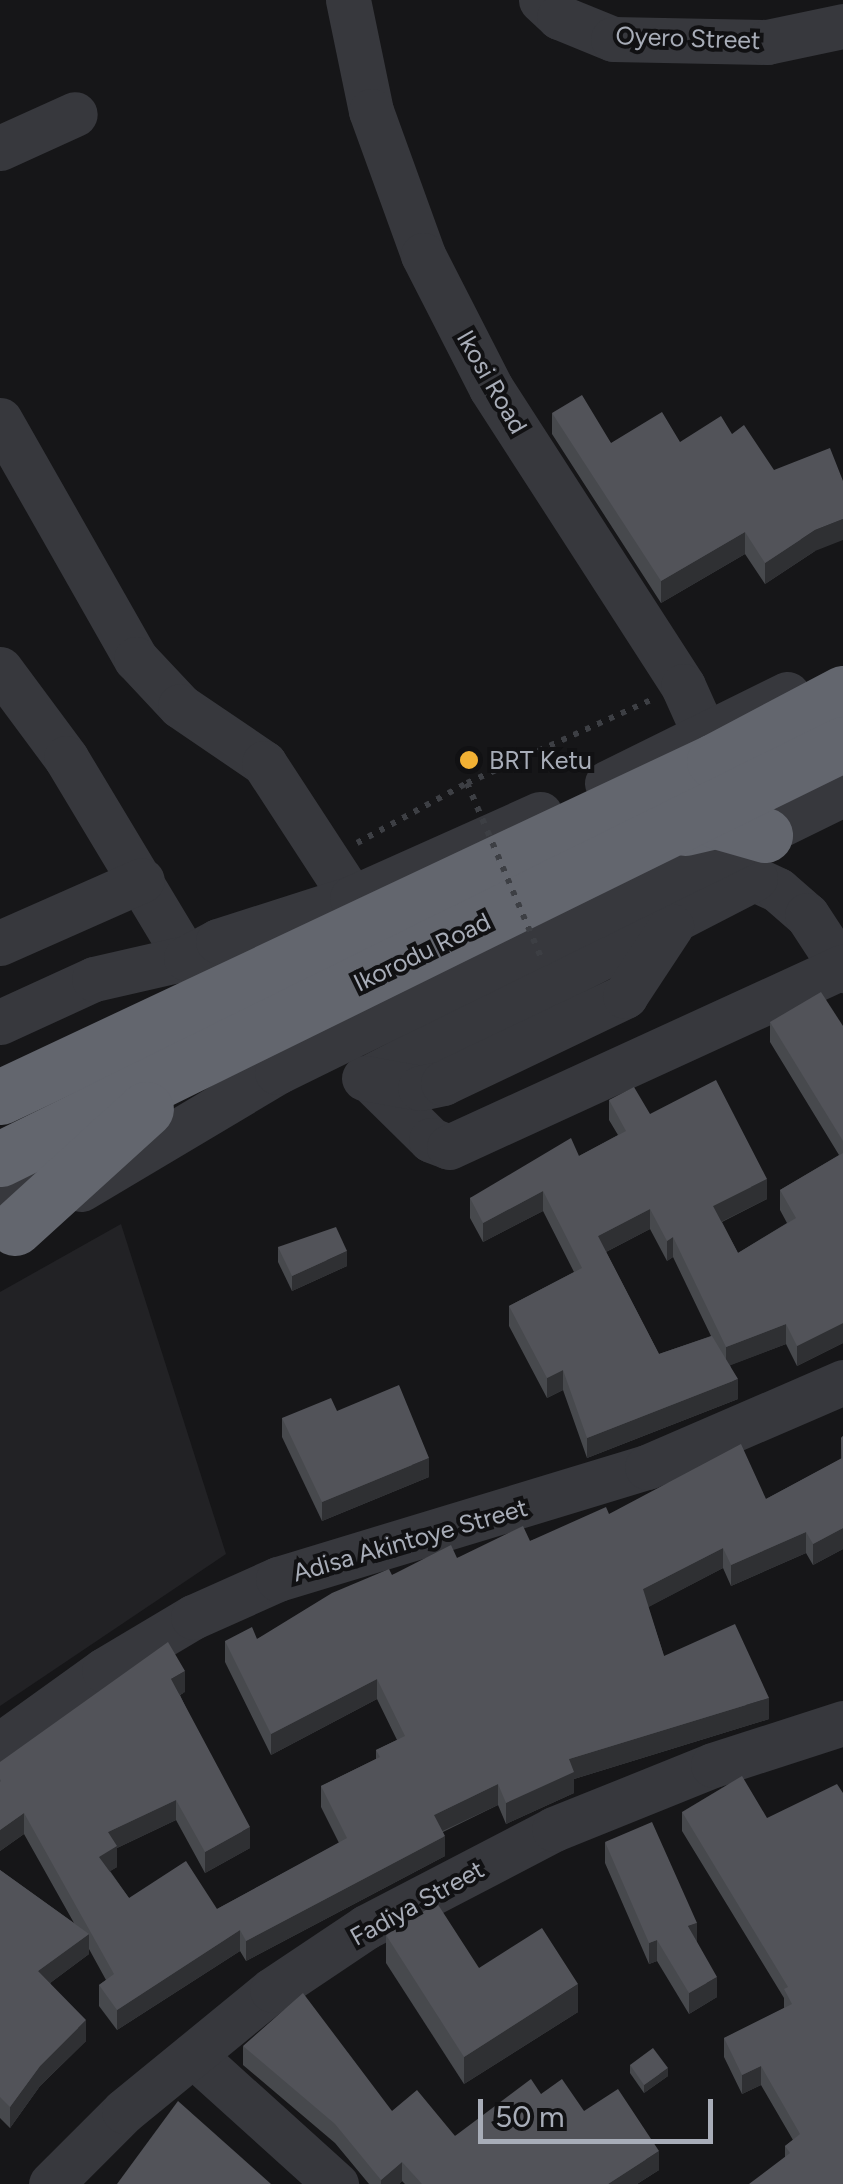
<!DOCTYPE html>
<html>
<head>
<meta charset="utf-8">
<style>
  body { margin:0 }
  #map { position:relative; width:843px; height:2184px; overflow:hidden; background:#161618; font-family:Figtree,sans-serif }
  div>[style] { position:absolute }
  [style*='--x'] { left:calc(var(--x)*1px); top:calc(var(--y)*1px); width:calc(var(--w)*1px); rotate:calc(var(--a)*1deg) }
  .built>* { inset:0; background:#222225 }
  .path>* { height:6px; margin-top:-3px; transform-origin:0; background:repeating-linear-gradient(90deg,#3d3f44 0 5px,transparent 0 13px) }
  .minor>* { height:45px; margin:-22.5px; padding:0 22.5px; transform-origin:22.5px; border-radius:22.5px; background:#37383d }
  .highway>* { height:55px; margin:-27.5px; padding:0 27.5px; transform-origin:27.5px; border-radius:27.5px; background:#63666e }
  .path-bridge>* { height:6px; margin-top:-3px; transform-origin:0; background:repeating-linear-gradient(90deg,#3d3f44 0 5px,transparent 0 13px) }
  .wall>* { inset:0; background:#47494d }
  .shaded-wall>* { inset:0; background:#2f3033 }
  .building>* { inset:0; background:#525359 }
  .dots>* { width:28px; height:28px; translate:-50% -50%; box-sizing:border-box; border:5px solid #111113; border-radius:50% }
  span { translate:-50% -50%; white-space:nowrap; text-align:center; line-height:1.15; -webkit-text-stroke:8px #111113; paint-order:stroke }
  .street-label { font-size:25px; color:#a8adb8 }
  .poi-label { font-size:25px; color:#a8adb8 }
  .left { translate:0 -50%; text-align:left }
  .scale { position:absolute; left:478px; top:2099px; width:235px; height:45px; box-sizing:border-box; border:5px solid #a8adb8; border-top:0; padding-left:12px; font-size:30px; line-height:35px; white-space:nowrap; color:#a8adb8; -webkit-text-stroke:8px #111113; paint-order:stroke }
</style>
</head>
<body>
<div id="map">
  <div class="built">
    <div style="clip-path:polygon(121px 1224px,226px 1554px,0 1706px,0 1292px)"></div>
  </div>
  <div class="path">
    <div style="--x:357;--y:843;--w:125;--a:-28.6"></div>
    <div style="--x:467;--y:783;--w:202;--a:-24.3"></div>
  </div>
  <div class="minor">
    <div style="--x:348;--y:0;--w:113;--a:78.3"></div>
    <div style="--x:371;--y:111;--w:153;--a:70.1"></div>
    <div style="--x:423;--y:255;--w:149;--a:62.9"></div>
    <div style="--x:491;--y:388;--w:354;--a:57.2"></div>
    <div style="--x:683;--y:686;--w:51;--a:65.9"></div>
    <div style="--x:541;--y:0;--w:25;--a:43"></div>
    <div style="--x:559;--y:17;--w:58;--a:22.2"></div>
    <div style="--x:613;--y:39;--w:154;--a:1.1"></div>
    <div style="--x:767;--y:42;--w:78;--a:-11.9"></div>
    <div style="--x:0;--y:148;--w:82;--a:-24.4"></div>
    <div style="--x:0;--y:420;--w:275;--a:60.4"></div>
    <div style="--x:136;--y:659;--w:64;--a:46.9"></div>
    <div style="--x:180;--y:706;--w:102;--a:34.2"></div>
    <div style="--x:264;--y:763;--w:161;--a:56.9"></div>
    <div style="--x:0;--y:669;--w:111;--a:53.4"></div>
    <div style="--x:66;--y:758;--w:233;--a:59"></div>
    <div style="--x:607;--y:783;--w:201;--a:-26.3"></div>
    <div style="--x:729;--y:867;--w:54;--a:25.1"></div>
    <div style="--x:778;--y:890;--w:38;--a:41"></div>
    <div style="--x:807;--y:915;--w:66;--a:56.8"></div>
    <div style="--x:755;--y:878;--w:436;--a:152.7"></div>
    <div style="--x:368;--y:1078;--w:88;--a:44.5"></div>
    <div style="--x:431;--y:1140;--w:19;--a:21"></div>
    <div style="--x:449;--y:1147;--w:433;--a:-24.6"></div>
    <div style="--x:0;--y:943;--w:155;--a:-23.9"></div>
    <div style="--x:0;--y:1022;--w:103;--a:-24.6"></div>
    <div style="--x:94;--y:979;--w:94;--a:-12.9"></div>
    <div style="--x:186;--y:958;--w:36;--a:-28"></div>
    <div style="--x:218;--y:941;--w:141;--a:-17.8"></div>
    <div style="--x:352;--y:898;--w:206;--a:-24.1"></div>
    <div style="--x:364;--y:1078;--w:57;--a:10.1"></div>
    <div style="--x:420;--y:1088;--w:24;--a:-12"></div>
    <div style="--x:443;--y:1083;--w:202;--a:-25.5"></div>
    <div style="--x:625;--y:996;--w:84;--a:-56.7"></div>
    <div style="--x:81;--y:1189;--w:228;--a:-30.8"></div>
    <div style="--x:277;--y:1072;--w:631;--a:-26.16"></div>
    <div style="--x:0;--y:1193;--w:93;--a:-27.4"></div>
    <div style="--x:0;--y:1745;--w:128;--a:-35.8"></div>
    <div style="--x:104;--y:1670;--w:104;--a:-30.8"></div>
    <div style="--x:193;--y:1617;--w:93;--a:-24.1"></div>
    <div style="--x:278;--y:1579;--w:386;--a:-16.9"></div>
    <div style="--x:647;--y:1467;--w:214;--a:-23.4"></div>
    <div style="--x:193;--y:2055;--w:193;--a:42.1"></div>
    <div style="--x:51;--y:2184;--w:103;--a:-45"></div>
    <div style="--x:124;--y:2111;--w:191;--a:-39.3"></div>
    <div style="--x:272;--y:1990;--w:113;--a:-33.8"></div>
    <div style="--x:366;--y:1927;--w:212;--a:-27.5"></div>
    <div style="--x:554;--y:1829;--w:171;--a:-21.9"></div>
    <div style="--x:713;--y:1765;--w:137;--a:-17.9"></div>
  </div>
  <div class="highway">
    <div style="--x:685;--y:828;--w:32;--a:-13"></div>
    <div style="--x:716;--y:821;--w:51;--a:15.9"></div>
    <div style="--x:0;--y:1097;--w:789;--a:-25.2"></div>
    <div style="--x:714;--y:761;--w:146;--a:-27.8"></div>
    <div style="--x:0;--y:1159;--w:940;--a:-26.21"></div>
    <div style="--x:15;--y:1228;--w:177;--a:-42.3"></div>
  </div>
  <div class="path-bridge">
    <div style="--x:467;--y:783;--w:189;--a:67"></div>
  </div>
  <div class="wall">
    <div style="clip-path:polygon(552px 413px,611px 443px,680px 442px,815px 551px,765px 584px,745px 554px,661px 603px,552px 434px)"></div>
    <div style="clip-path:polygon(evenodd,770px 1022px,843px 1026px,843px 1343px,797px 1366px,786px 1344px,730px 1365px,738px 1399px,587px 1458px,563px 1390px,547px 1398px,509px 1326px,509px 1306px,574px 1272px,543px 1211px,483px 1242px,470px 1218px,470px 1198px,579px 1156px,618px 1135px,609px 1120px,609px 1100px,650px 1114px,767px 1199px,722px 1222px,738px 1253px,787px 1223px,780px 1210px,780px 1190px,839px 1155px,770px 1042px,770px 1022px,650px 1229px,667px 1261px,673px 1257px,711px 1336px,659px 1354px,606px 1252px,650px 1229px)"></div>
    <div style="clip-path:polygon(278px 1247px,347px 1266px,292px 1291px,278px 1262px)"></div>
    <div style="clip-path:polygon(337px 1411px,429px 1477px,322px 1521px,282px 1437px,282px 1418px)"></div>
    <div style="clip-path:polygon(843px 1436px,843px 1549px,813px 1565px,806px 1553px,731px 1586px,723px 1568px,648px 1607px,664px 1656px,769px 1719px,574px 1779px,574px 1793px,506px 1824px,498px 1805px,443px 1832px,445px 1856px,246px 1961px,240px 1951px,117px 2030px,99px 2006px,99px 1985px,106px 1980px,89px 1949px,89px 1954px,50px 1983px,86px 2041px,40px 2086px,10px 2128px,0 2118px,0 1870px,74px 1923px,24px 1834px,0 1851px,0 1762px,185px 1692px,180px 1695px,250px 1848px,205px 1873px,176px 1820px,117px 1848px,117px 1867px,110px 1871px,129px 1898px,217px 1909px,339px 1843px,321px 1807px,321px 1786px,376px 1759px,376px 1750px,397px 1740px,377px 1699px,271px 1755px,225px 1662px,225px 1641px,257px 1639px,392px 1575px,457px 1558px,530px 1541px,609px 1514px,766px 1499px,841px 1459px,841px 1438px)"></div>
    <div style="clip-path:polygon(682px 1812px,767px 1818px,843px 2184px,785px 2157px,785px 2146px,793px 2140px,761px 2085px,742px 2094px,724px 2057px,724px 2038px,784px 2008px,784px 1998px,682px 1831px)"></div>
    <div style="clip-path:polygon(605px 1842px,717px 1997px,689px 2014px,657px 1961px,649px 1964px,605px 1863px)"></div>
    <div style="clip-path:polygon(386px 1935px,479px 1968px,578px 2012px,464px 2084px,386px 1963px)"></div>
    <div style="clip-path:polygon(243px 2046px,392px 2111px,455px 2136px,541px 2094px,584px 2111px,659px 2170px,637px 2184px,405px 2184px,402px 2181px,399px 2184px,369px 2184px,335px 2143px,243px 2065px)"></div>
    <div style="clip-path:polygon(630px 2065px,668px 2076px,644px 2093px,630px 2073px)"></div>
  </div>
  <div class="shaded-wall">
    <div style="clip-path:polygon(843px 519px,843px 540px,815px 551px,765px 584px,765px 563px,815px 530px)"></div>
    <div style="clip-path:polygon(745px 532px,745px 554px,661px 603px,661px 581px)"></div>
    <div style="clip-path:polygon(767px 1179px,767px 1199px,713px 1226px,713px 1206px)"></div>
    <div style="clip-path:polygon(543px 1191px,543px 1211px,483px 1242px,483px 1223px)"></div>
    <div style="clip-path:polygon(650px 1209px,650px 1229px,598px 1256px,598px 1236px)"></div>
    <div style="clip-path:polygon(673px 1237px,673px 1257px,667px 1261px,667px 1241px)"></div>
    <div style="clip-path:polygon(347px 1251px,347px 1266px,292px 1291px,292px 1276px)"></div>
    <div style="clip-path:polygon(843px 1323px,843px 1343px,797px 1366px,797px 1346px)"></div>
    <div style="clip-path:polygon(786px 1324px,786px 1344px,726px 1367px,726px 1347px)"></div>
    <div style="clip-path:polygon(563px 1370px,563px 1390px,547px 1398px,547px 1378px)"></div>
    <div style="clip-path:polygon(738px 1379px,738px 1399px,587px 1458px,587px 1438px)"></div>
    <div style="clip-path:polygon(429px 1458px,429px 1477px,322px 1521px,322px 1502px)"></div>
    <div style="clip-path:polygon(843px 1528px,843px 1549px,813px 1565px,813px 1544px)"></div>
    <div style="clip-path:polygon(806px 1532px,806px 1553px,731px 1586px,731px 1565px)"></div>
    <div style="clip-path:polygon(723px 1548px,723px 1568px,643px 1610px,643px 1589px)"></div>
    <div style="clip-path:polygon(185px 1671px,185px 1692px,171px 1699px,171px 1679px)"></div>
    <div style="clip-path:polygon(377px 1679px,377px 1699px,271px 1755px,271px 1734px)"></div>
    <div style="clip-path:polygon(769px 1698px,769px 1719px,574px 1779px,574px 1793px,506px 1824px,506px 1803px,569px 1759px)"></div>
    <div style="clip-path:polygon(498px 1784px,498px 1805px,434px 1835px,434px 1815px)"></div>
    <div style="clip-path:polygon(176px 1800px,176px 1820px,117px 1848px,117px 1867px,99px 1878px,99px 1857px,108px 1832px)"></div>
    <div style="clip-path:polygon(24px 1813px,24px 1834px,0 1851px,0 1830px)"></div>
    <div style="clip-path:polygon(250px 1827px,250px 1848px,205px 1873px,205px 1852px)"></div>
    <div style="clip-path:polygon(445px 1836px,445px 1856px,246px 1961px,246px 1941px)"></div>
    <div style="clip-path:polygon(697px 1923px,697px 1943px,688px 1926px)"></div>
    <div style="clip-path:polygon(240px 1930px,240px 1951px,117px 2030px,117px 2010px)"></div>
    <div style="clip-path:polygon(89px 1934px,89px 1954px,38px 1992px,38px 1971px)"></div>
    <div style="clip-path:polygon(657px 1940px,657px 1961px,649px 1964px,649px 1943px)"></div>
    <div style="clip-path:polygon(717px 1977px,717px 1997px,689px 2014px,689px 1993px)"></div>
    <div style="clip-path:polygon(578px 1984px,578px 2012px,464px 2084px,464px 2057px)"></div>
    <div style="clip-path:polygon(86px 2020px,86px 2041px,40px 2086px,10px 2128px,10px 2107px,40px 2066px)"></div>
    <div style="clip-path:polygon(761px 2066px,761px 2085px,742px 2094px,742px 2075px)"></div>
    <div style="clip-path:polygon(668px 2068px,668px 2076px,644px 2093px,644px 2085px)"></div>
    <div style="clip-path:polygon(659px 2151px,659px 2170px,637px 2184px,608px 2184px)"></div>
    <div style="clip-path:polygon(402px 2162px,402px 2181px,399px 2184px,381px 2184px,381px 2180px)"></div>
  </div>
  <div class="building">
    <div style="clip-path:polygon(582px 395px,611px 443px,662px 412px,680px 442px,721px 416px,732px 434px,744px 425px,774px 470px,830px 448px,843px 481px,843px 519px,815px 530px,765px 563px,745px 532px,661px 581px,552px 413px)"></div>
    <div style="clip-path:polygon(821px 992px,843px 1026px,843px 1141px,770px 1022px)"></div>
    <div style="clip-path:polygon(716px 1080px,767px 1179px,713px 1206px,738px 1253px,796px 1218px,780px 1190px,843px 1153px,843px 1323px,797px 1346px,786px 1324px,726px 1347px,673px 1237px,667px 1241px,650px 1209px,598px 1236px,659px 1354px,712px 1336px,738px 1379px,587px 1438px,563px 1370px,547px 1378px,509px 1306px,582px 1268px,543px 1191px,483px 1223px,470px 1198px,571px 1138px,579px 1156px,626px 1131px,609px 1100px,634px 1087px,650px 1114px)"></div>
    <div style="clip-path:polygon(336px 1227px,347px 1251px,292px 1276px,278px 1247px)"></div>
    <div style="clip-path:polygon(399px 1385px,429px 1458px,322px 1502px,282px 1418px,331px 1398px,337px 1411px)"></div>
    <div style="clip-path:polygon(843px 1436px,843px 1528px,813px 1544px,806px 1532px,731px 1565px,723px 1548px,643px 1589px,664px 1656px,735px 1624px,769px 1698px,569px 1759px,574px 1772px,506px 1803px,498px 1784px,434px 1815px,445px 1836px,246px 1941px,240px 1930px,117px 2010px,99px 1985px,114px 1974px,24px 1813px,0 1830px,0 1782px,1px 1781px,0 1779px,0 1762px,168px 1642px,185px 1671px,171px 1679px,250px 1827px,205px 1852px,176px 1800px,108px 1832px,117px 1846px,99px 1857px,129px 1898px,186px 1861px,217px 1909px,347px 1838px,321px 1786px,380px 1757px,376px 1750px,405px 1736px,377px 1679px,271px 1734px,225px 1641px,252px 1627px,257px 1639px,332px 1593px,389px 1569px,392px 1575px,451px 1545px,457px 1558px,523px 1526px,530px 1541px,606px 1507px,609px 1514px,741px 1444px,766px 1499px,842px 1458px,841px 1438px)"></div>
    <div style="clip-path:polygon(742px 1776px,767px 1818px,837px 1784px,843px 1793px,843px 2184px,749px 2184px,790px 2153px,785px 2146px,800px 2134px,761px 2066px,742px 2075px,724px 2038px,792px 2004px,784px 1989px,788px 1987px,682px 1812px)"></div>
    <div style="clip-path:polygon(652px 1822px,697px 1923px,688px 1926px,717px 1977px,689px 1993px,657px 1940px,649px 1943px,605px 1842px)"></div>
    <div style="clip-path:polygon(0 1870px,89px 1934px,38px 1971px,86px 2020px,40px 2066px,10px 2107px,0 2097px)"></div>
    <div style="clip-path:polygon(437px 1903px,479px 1968px,542px 1928px,578px 1984px,464px 2057px,386px 1935px)"></div>
    <div style="clip-path:polygon(303px 1993px,392px 2111px,417px 2090px,455px 2136px,531px 2079px,541px 2094px,562px 2079px,584px 2111px,618px 2089px,659px 2151px,608px 2184px,422px 2184px,402px 2162px,381px 2180px,335px 2124px,243px 2046px)"></div>
    <div style="clip-path:polygon(653px 2048px,668px 2068px,644px 2085px,630px 2065px)"></div>
    <div style="clip-path:polygon(178px 2101px,271px 2184px,117px 2184px)"></div>
  </div>
  <div class="dots">
    <div style="left:469px;top:760px;background:#f2b134"></div>
  </div>
  <div class="street-label">
    <span style="left:688px;top:38px;rotate:2deg">Oyero Street</span>
    <span style="left:492px;top:382px;rotate:60deg">Ikosi Road</span>
    <span style="left:422px;top:952px;rotate:-26deg">Ikorodu Road</span>
    <span style="left:410px;top:1540px;rotate:-16deg">Adisa Akintoye Street</span>
    <span style="left:417px;top:1903px;rotate:-29deg">Fadiya Street</span>
  </div>
  <div class="poi-label">
    <span class="left" style="left:489px;top:760px">BRT Ketu</span>
  </div>
  <div class="scale">50 m</div>
</div>
</body>
</html>
